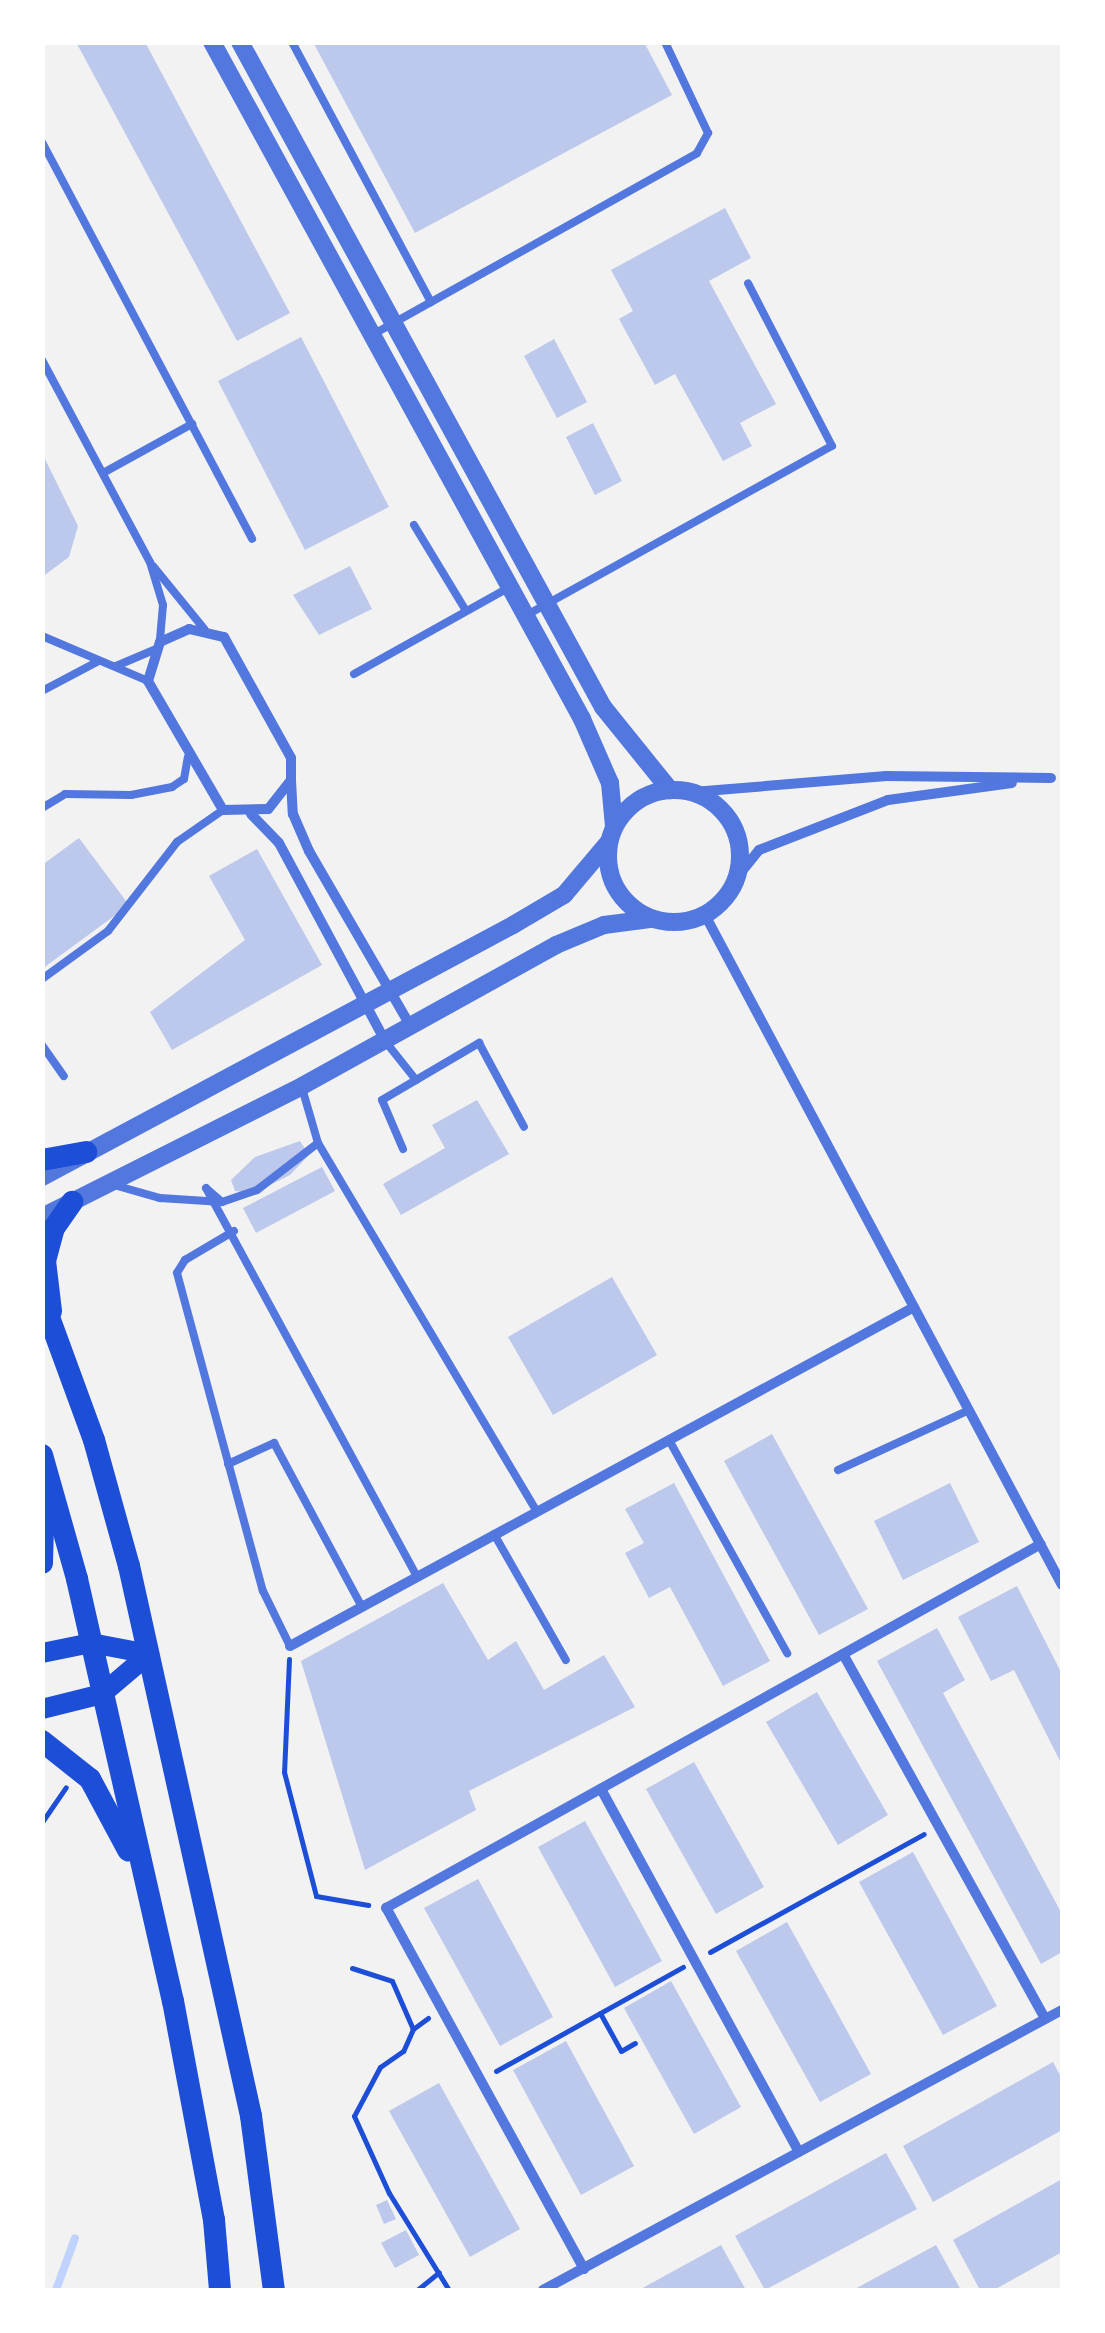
<!DOCTYPE html>
<html>
<head>
<meta charset="utf-8">
<style>
  body { margin:0 }
  #map { position:relative; width:1105px; height:2333px; overflow:hidden; background:#f2f2f2; font-family:Cabin,sans-serif }
  div>[style] { position:absolute }
  [style*='--x'] { left:calc(var(--x)*1px); top:calc(var(--y)*1px); width:calc(var(--w)*1px); rotate:calc(var(--a)*1deg) }
  .stream>* { height:8px; margin:-4px; padding:0 4px; transform-origin:4px; border-radius:4px; background:#bfd3fe }
  .building>* { inset:0; background:#bdc9ec }
  .path>* { height:5px; margin:-2.5px; padding:0 2.5px; transform-origin:2.5px; border-radius:2.5px; background:#1d4ed8 }
  .service>* { height:8px; margin:-4px; padding:0 4px; transform-origin:4px; border-radius:4px; background:#5277de }
  .minor>* { height:10px; margin:-5px; padding:0 5px; transform-origin:5px; border-radius:5px; background:#5277de }
  .tertiary>* { height:18px; margin:-9px; padding:0 9px; transform-origin:9px; border-radius:9px; background:#5277de }
  .tertiary>.ring { margin:-9px; padding:0; box-sizing:content-box; background:none; border:18px solid #5277de; border-radius:50% }
  .secondary>* { height:20px; margin:-10px; padding:0 10px; transform-origin:10px; border-radius:10px; background:#1d4ed8 }
  .trunk>* { height:22px; margin:-11px; padding:0 11px; transform-origin:11px; border-radius:11px; background:#1d4ed8 }
  span { translate:-50% -50%; white-space:nowrap; text-align:center; line-height:1.15; -webkit-text-stroke:9px #fff; paint-order:stroke }
  .frame { position:absolute; inset:0; border:45px solid #fff; pointer-events:none }
</style>
</head>
<body>
<div id="map">
  <div class="stream">
    <div style="--x:56;--y:2290;--w:55;--a:-69.9"></div>
  </div>
  <div class="building">
    <div style="clip-path:polygon(76px 42px,145px 42px,290px 313px,237px 341px)"></div>
    <div style="clip-path:polygon(313px 42px,644px 42px,672px 95px,415px 233px)"></div>
    <div style="clip-path:polygon(725px 208px,751px 258px,709px 281px,776px 404px,740px 423px,752px 446px,723px 461px,675px 374px,655px 385px,619px 319px,633px 311px,611px 270px)"></div>
    <div style="clip-path:polygon(301px 337px,389px 507px,305px 550px,218px 381px)"></div>
    <div style="clip-path:polygon(554px 339px,587px 402px,557px 418px,524px 356px)"></div>
    <div style="clip-path:polygon(593px 423px,622px 481px,595px 495px,566px 437px)"></div>
    <div style="clip-path:polygon(42px 453px,78px 526px,69px 557px,42px 577px)"></div>
    <div style="clip-path:polygon(350px 566px,372px 609px,319px 635px,293px 595px)"></div>
    <div style="clip-path:polygon(79px 838px,129px 905px,42px 969px,42px 865px)"></div>
    <div style="clip-path:polygon(257px 849px,322px 965px,172px 1050px,150px 1012px,245px 940px,209px 876px)"></div>
    <div style="clip-path:polygon(477px 1100px,509px 1154px,401px 1215px,383px 1184px,445px 1148px,432px 1125px)"></div>
    <div style="clip-path:polygon(300px 1141px,309px 1155px,290px 1175px,254px 1193px,235px 1191px,231px 1180px,255px 1157px)"></div>
    <div style="clip-path:polygon(322px 1167px,335px 1191px,256px 1233px,243px 1208px)"></div>
    <div style="clip-path:polygon(612px 1277px,657px 1355px,553px 1415px,508px 1337px)"></div>
    <div style="clip-path:polygon(772px 1434px,868px 1609px,819px 1635px,724px 1461px)"></div>
    <div style="clip-path:polygon(674px 1483px,770px 1661px,723px 1686px,670px 1587px,649px 1598px,625px 1553px,644px 1543px,625px 1509px)"></div>
    <div style="clip-path:polygon(950px 1483px,979px 1542px,903px 1580px,874px 1521px)"></div>
    <div style="clip-path:polygon(443px 1583px,488px 1660px,516px 1641px,544px 1690px,604px 1655px,635px 1707px,469px 1791px,476px 1810px,365px 1870px,301px 1661px)"></div>
    <div style="clip-path:polygon(1017px 1586px,1062px 1674px,1062px 1765px,1014px 1670px,991px 1681px,958px 1617px)"></div>
    <div style="clip-path:polygon(937px 1628px,965px 1680px,943px 1693px,1062px 1914px,1062px 1952px,1041px 1964px,877px 1661px)"></div>
    <div style="clip-path:polygon(817px 1692px,888px 1815px,838px 1845px,766px 1722px)"></div>
    <div style="clip-path:polygon(694px 1762px,764px 1887px,716px 1914px,646px 1789px)"></div>
    <div style="clip-path:polygon(585px 1821px,662px 1961px,615px 1987px,538px 1847px)"></div>
    <div style="clip-path:polygon(913px 1852px,997px 2006px,943px 2035px,859px 1882px)"></div>
    <div style="clip-path:polygon(478px 1879px,553px 2017px,500px 2046px,424px 1908px)"></div>
    <div style="clip-path:polygon(787px 1922px,871px 2074px,820px 2102px,736px 1951px)"></div>
    <div style="clip-path:polygon(671px 1981px,741px 2107px,694px 2134px,624px 2008px)"></div>
    <div style="clip-path:polygon(566px 2041px,634px 2166px,581px 2195px,513px 2070px)"></div>
    <div style="clip-path:polygon(1053px 2062px,1062px 2079px,1062px 2130px,933px 2202px,903px 2146px)"></div>
    <div style="clip-path:polygon(439px 2083px,520px 2229px,470px 2257px,389px 2111px)"></div>
    <div style="clip-path:polygon(886px 2153px,917px 2209px,765px 2290px,735px 2236px)"></div>
    <div style="clip-path:polygon(1062px 2179px,1062px 2252px,994px 2290px,980px 2290px,953px 2240px)"></div>
    <div style="clip-path:polygon(387px 2200px,396px 2219px,384px 2224px,376px 2205px)"></div>
    <div style="clip-path:polygon(406px 2230px,419px 2255px,395px 2268px,381px 2243px)"></div>
    <div style="clip-path:polygon(721px 2245px,746px 2290px,639px 2290px)"></div>
    <div style="clip-path:polygon(936px 2245px,961px 2290px,853px 2290px)"></div>
  </div>
  <div class="path">
    <div style="--x:289;--y:1659;--w:113;--a:92.5"></div>
    <div style="--x:284;--y:1772;--w:128;--a:75.5"></div>
    <div style="--x:316;--y:1896;--w:53;--a:9.8"></div>
    <div style="--x:42;--y:1822;--w:42;--a:-55.6"></div>
    <div style="--x:710;--y:1952;--w:244;--a:-28.9"></div>
    <div style="--x:352;--y:1968;--w:42;--a:18"></div>
    <div style="--x:392;--y:1981;--w:52;--a:66.4"></div>
    <div style="--x:600;--y:2013;--w:43;--a:61.1"></div>
    <div style="--x:621;--y:2051;--w:16;--a:-30"></div>
    <div style="--x:428;--y:2018;--w:19;--a:144"></div>
    <div style="--x:413;--y:2029;--w:24;--a:114"></div>
    <div style="--x:403;--y:2051;--w:28;--a:145"></div>
    <div style="--x:380;--y:2067;--w:55;--a:118"></div>
    <div style="--x:354;--y:2116;--w:85;--a:65.6"></div>
    <div style="--x:389;--y:2193;--w:114;--a:58.3"></div>
    <div style="--x:496;--y:2071;--w:214;--a:-29.1"></div>
    <div style="--x:417;--y:2290;--w:28;--a:-39"></div>
  </div>
  <div class="service">
    <div style="--x:292;--y:42;--w:295;--a:61.9"></div>
    <div style="--x:42;--y:142;--w:449;--a:62.1"></div>
    <div style="--x:372;--y:335;--w:372;--a:-29.2"></div>
    <div style="--x:697;--y:153;--w:23;--a:-61"></div>
    <div style="--x:708;--y:133;--w:101;--a:-115.3"></div>
    <div style="--x:42;--y:360;--w:229;--a:61.9"></div>
    <div style="--x:150;--y:562;--w:45;--a:73.2"></div>
    <div style="--x:163;--y:605;--w:37;--a:95"></div>
    <div style="--x:103;--y:473;--w:102;--a:-28.8"></div>
    <div style="--x:414;--y:525;--w:100;--a:58.8"></div>
    <div style="--x:153;--y:566;--w:82;--a:50.9"></div>
    <div style="--x:525;--y:616;--w:351;--a:-29"></div>
    <div style="--x:832;--y:446;--w:183;--a:-117.3"></div>
    <div style="--x:42;--y:636;--w:115;--a:23"></div>
    <div style="--x:116;--y:666;--w:43;--a:-23"></div>
    <div style="--x:354;--y:674;--w:176;--a:-29.2"></div>
    <div style="--x:42;--y:691;--w:62;--a:-27.8"></div>
    <div style="--x:42;--y:808;--w:27;--a:-31"></div>
    <div style="--x:65;--y:794;--w:66;--a:0.9"></div>
    <div style="--x:131;--y:795;--w:42;--a:-11"></div>
    <div style="--x:172;--y:787;--w:14;--a:-34"></div>
    <div style="--x:184;--y:779;--w:22;--a:-80"></div>
    <div style="--x:42;--y:979;--w:82;--a:-36"></div>
    <div style="--x:108;--y:931;--w:113;--a:-52.2"></div>
    <div style="--x:177;--y:842;--w:56;--a:-34.8"></div>
    <div style="--x:385;--y:1041;--w:50;--a:51.5"></div>
    <div style="--x:42;--y:1045;--w:38;--a:55"></div>
    <div style="--x:318;--y:1143;--w:429;--a:59.3"></div>
    <div style="--x:403;--y:1149;--w:53;--a:-113.2"></div>
    <div style="--x:382;--y:1100;--w:113;--a:-30.4"></div>
    <div style="--x:479;--y:1043;--w:95;--a:61.8"></div>
    <div style="--x:114;--y:1185;--w:48;--a:15.8"></div>
    <div style="--x:160;--y:1198;--w:62;--a:3.7"></div>
    <div style="--x:222;--y:1202;--w:37;--a:-19"></div>
    <div style="--x:257;--y:1190;--w:77;--a:-37.6"></div>
    <div style="--x:318;--y:1143;--w:57;--a:-106.2"></div>
    <div style="--x:222;--y:1202;--w:21;--a:-139"></div>
    <div style="--x:206;--y:1188;--w:442;--a:61.5"></div>
    <div style="--x:234;--y:1231;--w:57;--a:149.4"></div>
    <div style="--x:185;--y:1260;--w:15;--a:122"></div>
    <div style="--x:177;--y:1273;--w:329;--a:74.9"></div>
    <div style="--x:263;--y:1591;--w:61;--a:63.9"></div>
    <div style="--x:669;--y:1440;--w:244;--a:61"></div>
    <div style="--x:228;--y:1464;--w:51;--a:-24.5"></div>
    <div style="--x:274;--y:1443;--w:186;--a:61.8"></div>
    <div style="--x:838;--y:1470;--w:144;--a:-24.6"></div>
    <div style="--x:494;--y:1534;--w:145;--a:60.3"></div>
  </div>
  <div class="minor">
    <div style="--x:189;--y:629;--w:36;--a:13"></div>
    <div style="--x:224;--y:637;--w:138;--a:61"></div>
    <div style="--x:291;--y:758;--w:22;--a:90"></div>
    <div style="--x:291;--y:780;--w:37;--a:128"></div>
    <div style="--x:268;--y:809;--w:45;--a:178.7"></div>
    <div style="--x:223;--y:810;--w:149;--a:-120.2"></div>
    <div style="--x:148;--y:681;--w:41;--a:-72.9"></div>
    <div style="--x:160;--y:642;--w:32;--a:-24"></div>
    <div style="--x:291;--y:780;--w:34;--a:87"></div>
    <div style="--x:293;--y:814;--w:40;--a:66.6"></div>
    <div style="--x:309;--y:851;--w:203;--a:59.9"></div>
    <div style="--x:693;--y:792;--w:194;--a:-4.7"></div>
    <div style="--x:886;--y:776;--w:165;--a:0.7"></div>
    <div style="--x:251;--y:814;--w:40;--a:46"></div>
    <div style="--x:279;--y:843;--w:225;--a:61.8"></div>
    <div style="--x:738;--y:876;--w:33;--a:-51"></div>
    <div style="--x:759;--y:850;--w:138;--a:-21.2"></div>
    <div style="--x:888;--y:800;--w:125;--a:-7.8"></div>
    <div style="--x:705;--y:915;--w:759;--a:61.95"></div>
    <div style="--x:290;--y:1646;--w:710;--a:-28.51"></div>
    <div style="--x:843;--y:1654;--w:417;--a:61"></div>
    <div style="--x:601;--y:1789;--w:413;--a:61.4"></div>
    <div style="--x:584;--y:2269;--w:412;--a:-118.7"></div>
    <div style="--x:386;--y:1908;--w:749;--a:-29.06"></div>
    <div style="--x:543;--y:2290;--w:590;--a:-28.35"></div>
  </div>
  <div class="tertiary">
    <div style="--x:212;--y:42;--w:772;--a:61.34"></div>
    <div style="--x:582;--y:719;--w:70;--a:66.4"></div>
    <div style="--x:610;--y:783;--w:43;--a:84.7"></div>
    <div style="--x:240;--y:42;--w:758;--a:61.37"></div>
    <div style="--x:603;--y:707;--w:107;--a:51.1"></div>
    <div class="ring" style="left:608px;top:790px;width:114px;height:114px"></div>
    <div style="--x:42;--y:1177;--w:534;--a:-28.15"></div>
    <div style="--x:513;--y:925;--w:59;--a:-30.5"></div>
    <div style="--x:564;--y:895;--w:68;--a:-49.8"></div>
    <div style="--x:42;--y:1217;--w:291;--a:-26.7"></div>
    <div style="--x:302;--y:1086;--w:291;--a:-29"></div>
    <div style="--x:556;--y:945;--w:52;--a:-22.6"></div>
    <div style="--x:604;--y:925;--w:46;--a:-7.4"></div>
  </div>
  <div class="secondary">
    <div style="--x:42;--y:1653;--w:50;--a:-11.5"></div>
    <div style="--x:91;--y:1643;--w:59;--a:10.7"></div>
    <div style="--x:42;--y:1709;--w:62;--a:-14"></div>
    <div style="--x:102;--y:1694;--w:62;--a:-40.4"></div>
  </div>
  <div class="trunk">
    <div style="--x:42;--y:1160;--w:45;--a:-10.3"></div>
    <div style="--x:42;--y:1298;--w:151;--a:69.9"></div>
    <div style="--x:94;--y:1440;--w:131;--a:74.5"></div>
    <div style="--x:129;--y:1566;--w:563;--a:77.49"></div>
    <div style="--x:251;--y:2116;--w:176;--a:82.5"></div>
    <div style="--x:51;--y:1311;--w:50;--a:-96.8"></div>
    <div style="--x:45;--y:1261;--w:34;--a:-75"></div>
    <div style="--x:54;--y:1228;--w:32;--a:-55"></div>
    <div style="--x:42;--y:1455;--w:129;--a:74.2"></div>
    <div style="--x:77;--y:1579;--w:433;--a:77.2"></div>
    <div style="--x:173;--y:2001;--w:223;--a:79.4"></div>
    <div style="--x:214;--y:2220;--w:70;--a:85.1"></div>
    <div style="--x:42;--y:1563;--w:74;--a:-88.5"></div>
    <div style="--x:42;--y:1741;--w:61;--a:38.4"></div>
    <div style="--x:90;--y:1779;--w:81;--a:61.8"></div>
  </div>
  <div class="frame"></div>
</div>
</body>
</html>
